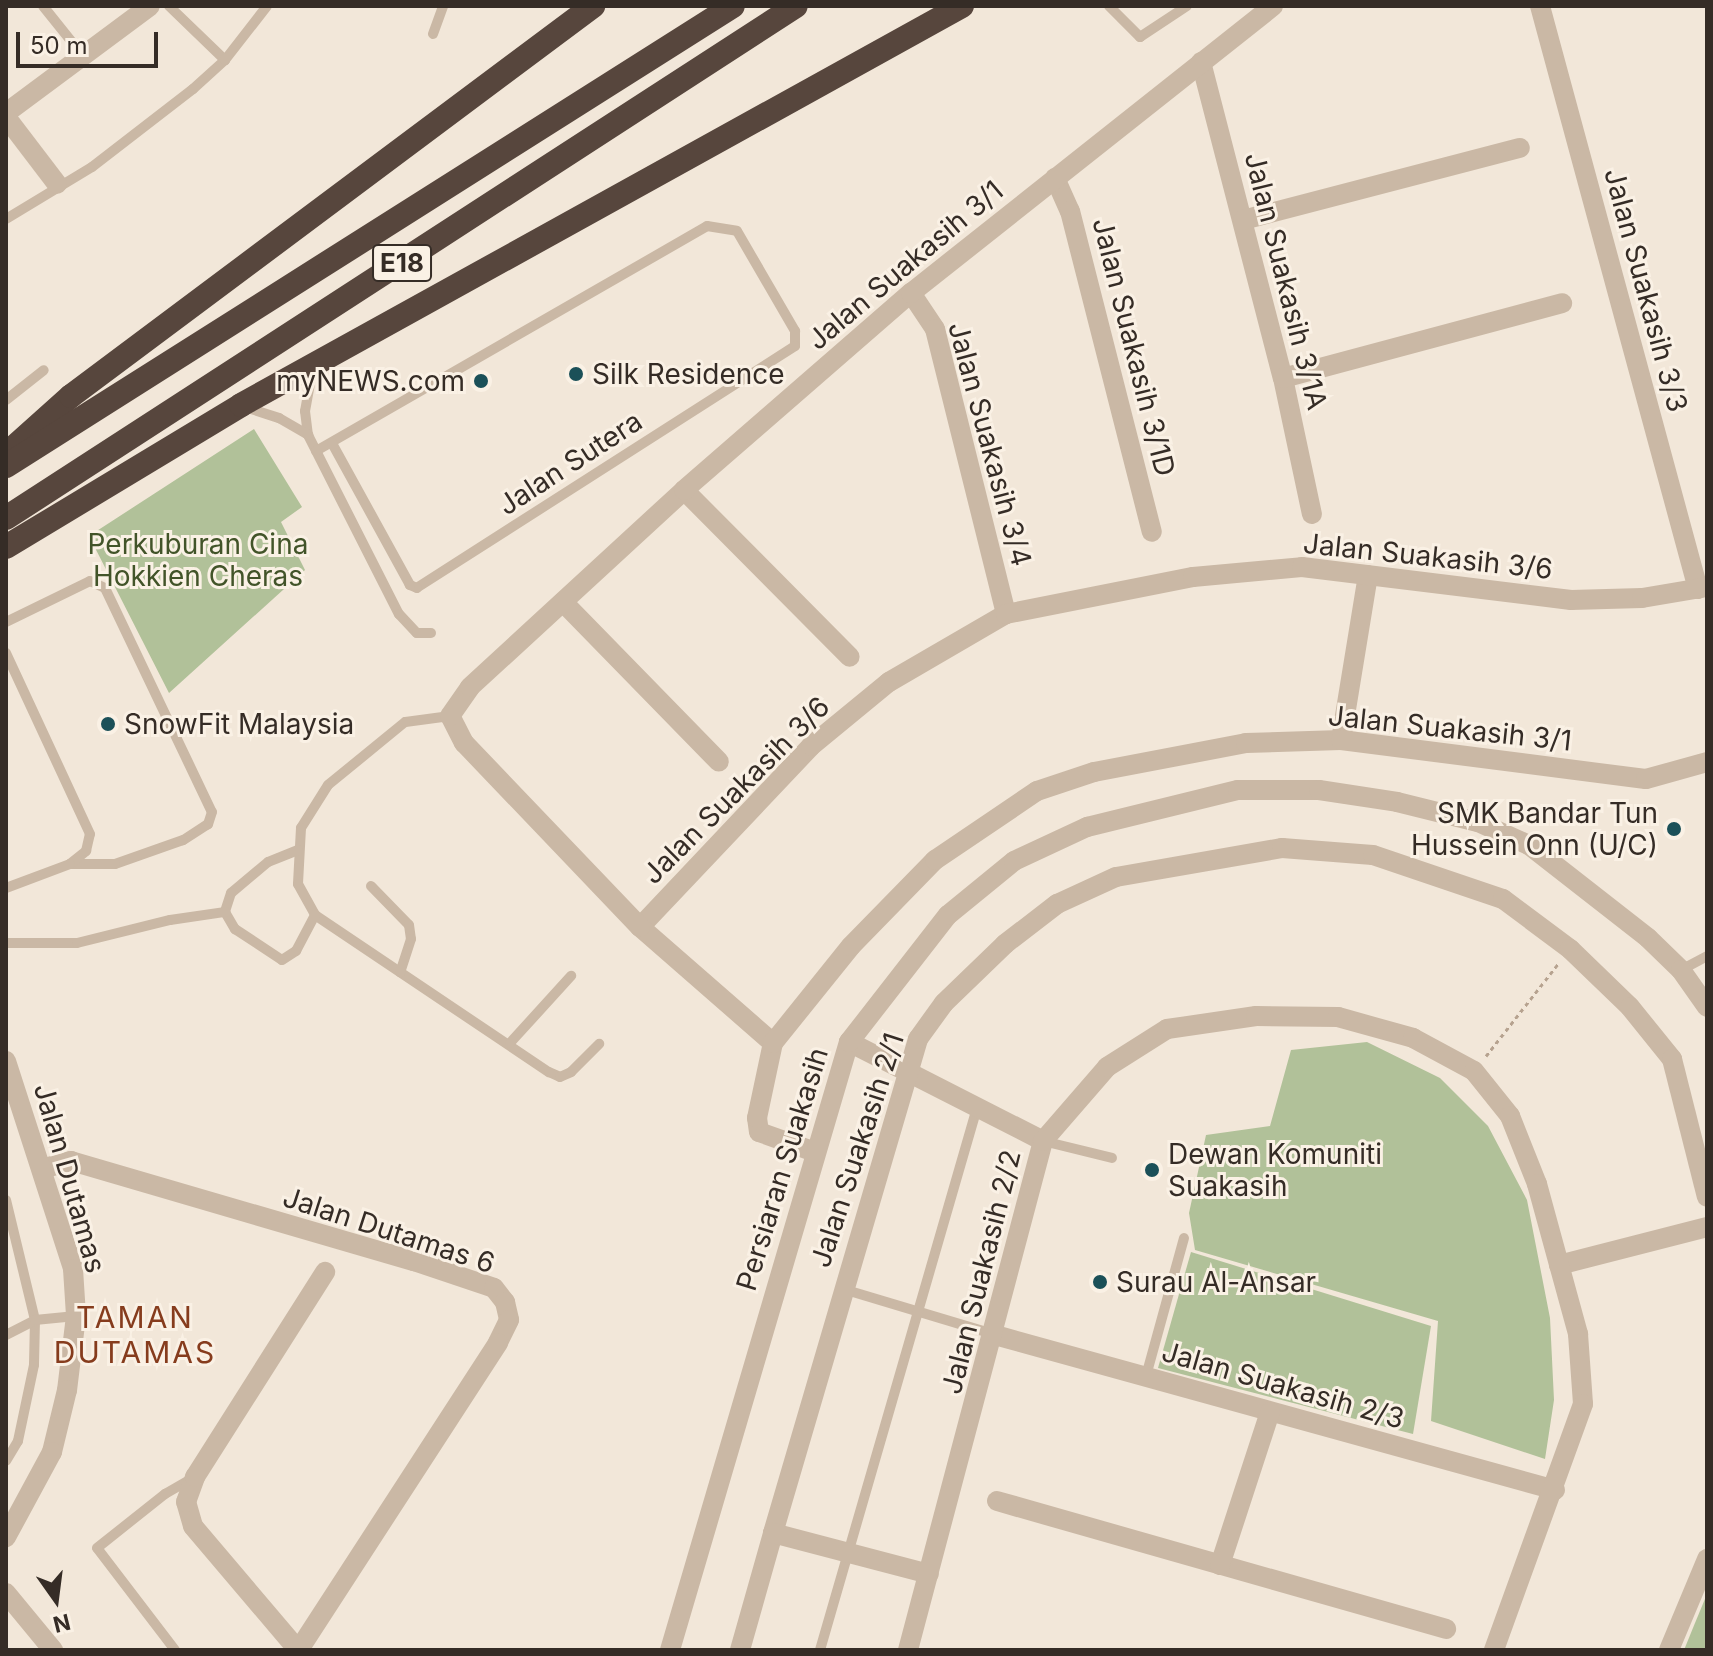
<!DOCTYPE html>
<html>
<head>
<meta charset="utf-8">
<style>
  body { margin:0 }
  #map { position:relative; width:1713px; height:1656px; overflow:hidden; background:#f2e7d9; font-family:Inter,sans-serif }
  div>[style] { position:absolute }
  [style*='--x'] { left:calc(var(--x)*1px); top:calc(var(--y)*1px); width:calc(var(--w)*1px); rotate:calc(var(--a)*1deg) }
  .green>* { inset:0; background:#b1c199 }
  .path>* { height:3px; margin-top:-1.5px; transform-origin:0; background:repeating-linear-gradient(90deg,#b6a28f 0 4px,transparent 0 8px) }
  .service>* { height:10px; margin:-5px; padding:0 5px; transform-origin:5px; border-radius:5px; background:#cab8a5 }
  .minor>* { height:20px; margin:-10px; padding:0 10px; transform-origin:10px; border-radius:10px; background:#cab8a5 }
  .tertiary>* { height:20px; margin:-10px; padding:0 10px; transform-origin:10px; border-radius:10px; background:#cab8a5 }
  .motorway>* { height:24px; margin:-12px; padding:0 12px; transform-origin:12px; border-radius:12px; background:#57463d }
  .dots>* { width:22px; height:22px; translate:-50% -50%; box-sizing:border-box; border:4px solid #faf1e5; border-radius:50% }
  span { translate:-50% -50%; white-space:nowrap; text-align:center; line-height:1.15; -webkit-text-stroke:6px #faf1e5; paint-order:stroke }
  .shield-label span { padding:2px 6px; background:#faf1e5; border:2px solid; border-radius:6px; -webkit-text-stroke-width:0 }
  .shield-label { font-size:26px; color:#352c26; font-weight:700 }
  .street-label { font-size:28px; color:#352c26 }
  .poi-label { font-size:28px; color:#352c26 }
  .left { translate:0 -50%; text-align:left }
  .right { translate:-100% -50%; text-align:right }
  .park-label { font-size:28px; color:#425429 }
  .neighbourhood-label { font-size:30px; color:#863c1d; letter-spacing:2px }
  .frame { position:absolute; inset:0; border:8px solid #352c26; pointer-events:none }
  .north { position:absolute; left:16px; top:1560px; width:80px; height:80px; -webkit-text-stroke:6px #faf1e5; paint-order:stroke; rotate:166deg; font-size:22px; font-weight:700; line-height:32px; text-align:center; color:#352c26 }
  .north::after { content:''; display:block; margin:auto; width:28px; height:36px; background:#352c26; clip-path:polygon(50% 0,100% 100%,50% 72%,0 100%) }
  .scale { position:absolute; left:16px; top:32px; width:142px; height:36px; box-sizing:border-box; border:4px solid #352c26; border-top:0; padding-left:10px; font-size:24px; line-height:28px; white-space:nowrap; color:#352c26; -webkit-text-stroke:6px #faf1e5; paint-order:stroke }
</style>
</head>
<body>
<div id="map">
  <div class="green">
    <div style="clip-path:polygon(254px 429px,302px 507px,281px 522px,305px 570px,169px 693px,89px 536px)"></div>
    <div style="clip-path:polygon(1367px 1042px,1440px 1078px,1488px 1126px,1527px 1200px,1550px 1318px,1554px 1400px,1545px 1459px,1431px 1421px,1438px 1321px,1195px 1250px,1189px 1213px,1206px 1135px,1270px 1126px,1291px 1050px)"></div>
    <div style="clip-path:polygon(1191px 1252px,1431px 1326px,1413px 1434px,1158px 1368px)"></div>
    <div style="clip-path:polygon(1707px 1594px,1707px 1650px,1684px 1650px,1695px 1623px)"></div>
  </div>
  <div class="path">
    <div style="--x:1486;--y:1056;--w:117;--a:-52"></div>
  </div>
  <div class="service">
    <div style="--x:43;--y:6;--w:64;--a:51.3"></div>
    <div style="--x:169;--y:6;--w:78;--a:44"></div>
    <div style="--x:1109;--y:6;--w:44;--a:45"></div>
    <div style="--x:1140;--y:37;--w:56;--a:-33.4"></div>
    <div style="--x:433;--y:34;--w:30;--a:-70"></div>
    <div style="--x:6;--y:219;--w:100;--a:-31.2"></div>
    <div style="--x:92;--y:167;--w:128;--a:-37.7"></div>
    <div style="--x:193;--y:89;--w:43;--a:-42.2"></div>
    <div style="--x:225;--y:60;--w:68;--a:-52.1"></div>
    <div style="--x:313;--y:367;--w:45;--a:100.3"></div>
    <div style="--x:305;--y:411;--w:24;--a:83"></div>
    <div style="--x:308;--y:435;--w:201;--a:63.1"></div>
    <div style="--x:399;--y:614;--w:26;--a:47"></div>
    <div style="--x:417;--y:633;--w:14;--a:0"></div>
    <div style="--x:6;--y:400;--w:48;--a:-38.3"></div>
    <div style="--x:245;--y:407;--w:36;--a:18"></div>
    <div style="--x:279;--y:418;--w:34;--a:30"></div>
    <div style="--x:316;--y:451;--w:451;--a:-29.9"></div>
    <div style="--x:707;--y:226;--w:30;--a:9"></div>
    <div style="--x:737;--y:231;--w:116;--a:59.9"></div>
    <div style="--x:795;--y:331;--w:15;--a:90"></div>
    <div style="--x:795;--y:346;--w:449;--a:147.4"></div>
    <div style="--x:417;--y:588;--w:8;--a:-157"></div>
    <div style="--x:410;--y:585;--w:162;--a:-118.8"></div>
    <div style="--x:6;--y:622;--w:93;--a:-26"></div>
    <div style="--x:90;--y:581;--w:17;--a:25"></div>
    <div style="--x:105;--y:588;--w:248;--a:64.5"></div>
    <div style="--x:212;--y:812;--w:13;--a:108"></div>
    <div style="--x:208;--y:824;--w:30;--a:147"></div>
    <div style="--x:183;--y:840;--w:72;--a:160.6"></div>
    <div style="--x:115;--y:864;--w:45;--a:180"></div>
    <div style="--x:70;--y:864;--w:21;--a:-39"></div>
    <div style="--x:86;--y:851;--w:17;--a:-77"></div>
    <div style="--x:90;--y:834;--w:200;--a:-114.9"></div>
    <div style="--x:450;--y:716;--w:45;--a:172.4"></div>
    <div style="--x:405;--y:722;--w:99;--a:140.7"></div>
    <div style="--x:328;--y:785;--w:51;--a:122.1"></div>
    <div style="--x:301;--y:828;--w:56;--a:93.1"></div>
    <div style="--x:298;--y:884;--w:35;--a:61"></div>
    <div style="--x:315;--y:915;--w:282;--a:33.9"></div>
    <div style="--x:549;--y:1072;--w:12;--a:24"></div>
    <div style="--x:560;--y:1077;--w:12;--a:-24"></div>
    <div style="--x:571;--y:1072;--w:40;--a:-45"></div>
    <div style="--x:298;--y:850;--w:32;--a:158"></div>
    <div style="--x:268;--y:862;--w:48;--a:140"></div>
    <div style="--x:231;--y:893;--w:20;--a:108"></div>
    <div style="--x:225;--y:912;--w:20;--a:60"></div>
    <div style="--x:235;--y:929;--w:56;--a:33.4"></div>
    <div style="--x:282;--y:960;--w:17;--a:-33"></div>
    <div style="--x:296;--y:951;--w:41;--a:-62.2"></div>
    <div style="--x:371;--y:886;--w:54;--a:45.7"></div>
    <div style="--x:409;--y:925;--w:14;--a:82"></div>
    <div style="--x:411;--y:939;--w:35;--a:108"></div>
    <div style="--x:6;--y:888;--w:68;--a:-20.6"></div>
    <div style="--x:6;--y:943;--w:71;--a:0"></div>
    <div style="--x:77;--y:943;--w:96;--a:-13.9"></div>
    <div style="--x:170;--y:920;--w:56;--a:-8.3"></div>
    <div style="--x:1681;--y:970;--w:30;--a:-28"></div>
    <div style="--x:510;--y:1043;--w:91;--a:-47.7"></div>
    <div style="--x:1043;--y:1141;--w:71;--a:13.8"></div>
    <div style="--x:6;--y:1200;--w:123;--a:76.4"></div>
    <div style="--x:35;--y:1320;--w:45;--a:91.3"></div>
    <div style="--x:34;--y:1365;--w:78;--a:101.9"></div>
    <div style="--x:18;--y:1441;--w:23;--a:121"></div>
    <div style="--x:843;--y:1289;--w:157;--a:16.7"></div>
    <div style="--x:6;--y:1335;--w:33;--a:-27"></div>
    <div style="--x:35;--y:1320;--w:41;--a:-5.6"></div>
    <div style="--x:1146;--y:1376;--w:143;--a:-74.6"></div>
    <div style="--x:175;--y:1650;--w:128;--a:-127.4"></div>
    <div style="--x:97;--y:1548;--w:87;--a:-38.5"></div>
    <div style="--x:165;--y:1494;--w:32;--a:-30"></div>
    <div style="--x:820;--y:1650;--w:564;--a:-73.85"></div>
  </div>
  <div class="minor">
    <div style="--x:1540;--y:6;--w:604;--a:74.84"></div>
    <div style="--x:1201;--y:62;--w:326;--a:75.5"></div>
    <div style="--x:1283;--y:378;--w:139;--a:78"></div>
    <div style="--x:6;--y:113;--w:179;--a:-36.6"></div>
    <div style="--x:6;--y:117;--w:84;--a:52.7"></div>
    <div style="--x:1055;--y:178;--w:36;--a:66"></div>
    <div style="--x:1070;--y:211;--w:331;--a:75.7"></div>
    <div style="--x:1243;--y:220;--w:286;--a:-14.6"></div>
    <div style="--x:911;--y:293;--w:43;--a:56.3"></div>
    <div style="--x:935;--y:329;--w:294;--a:76"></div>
    <div style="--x:1283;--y:378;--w:289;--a:-15"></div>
    <div style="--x:684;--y:490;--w:235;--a:45.2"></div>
    <div style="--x:563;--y:602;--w:223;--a:45.7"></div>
    <div style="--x:1341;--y:740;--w:167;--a:-80.7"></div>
    <div style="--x:640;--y:927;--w:249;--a:-46.6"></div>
    <div style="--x:811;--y:746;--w:101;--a:-39.4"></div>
    <div style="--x:889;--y:682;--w:135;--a:-30.2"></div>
    <div style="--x:1006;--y:614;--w:191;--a:-11.2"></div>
    <div style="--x:1193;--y:577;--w:109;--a:-5.2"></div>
    <div style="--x:1302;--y:567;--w:271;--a:7"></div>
    <div style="--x:1571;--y:600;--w:71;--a:-1.6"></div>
    <div style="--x:1642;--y:598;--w:66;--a:-9.6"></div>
    <div style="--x:849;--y:1042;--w:218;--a:27"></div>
    <div style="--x:773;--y:1043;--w:176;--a:-138.9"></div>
    <div style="--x:640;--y:927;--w:255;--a:-133.7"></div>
    <div style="--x:464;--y:743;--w:30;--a:-117"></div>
    <div style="--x:450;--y:716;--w:35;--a:-55"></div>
    <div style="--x:470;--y:687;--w:291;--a:-42.6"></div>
    <div style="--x:684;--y:490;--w:301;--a:-41"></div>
    <div style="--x:911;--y:293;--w:462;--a:-38.4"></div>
    <div style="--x:815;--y:1152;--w:59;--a:-160.3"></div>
    <div style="--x:759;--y:1132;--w:14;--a:-98"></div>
    <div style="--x:757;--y:1118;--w:77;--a:-78"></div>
    <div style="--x:773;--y:1043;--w:124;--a:-51.2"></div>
    <div style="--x:851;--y:946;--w:120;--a:-45.7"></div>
    <div style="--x:935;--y:860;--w:123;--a:-34.1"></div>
    <div style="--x:1037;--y:791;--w:60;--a:-18.4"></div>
    <div style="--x:1094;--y:772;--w:155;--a:-10.8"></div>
    <div style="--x:1246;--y:743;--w:95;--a:-1.8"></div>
    <div style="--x:1341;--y:740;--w:307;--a:7.3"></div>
    <div style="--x:1646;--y:779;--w:63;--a:-15.6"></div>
    <div style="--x:45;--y:1168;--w:27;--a:-15"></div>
    <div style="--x:71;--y:1161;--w:357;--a:16.3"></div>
    <div style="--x:414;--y:1261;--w:84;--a:18.6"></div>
    <div style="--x:494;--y:1288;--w:18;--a:52"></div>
    <div style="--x:505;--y:1302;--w:18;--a:77"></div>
    <div style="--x:509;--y:1320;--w:25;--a:116"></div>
    <div style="--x:498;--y:1343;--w:366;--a:123"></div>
    <div style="--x:1559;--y:1265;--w:153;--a:-14.4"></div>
    <div style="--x:995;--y:1335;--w:581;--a:15.47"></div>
    <div style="--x:997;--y:1501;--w:467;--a:15.9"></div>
    <div style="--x:773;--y:1533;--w:515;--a:-73.64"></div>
    <div style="--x:918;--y:1039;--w:44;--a:-54.2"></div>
    <div style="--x:944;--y:1003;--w:85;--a:-44"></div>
    <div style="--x:1005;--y:944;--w:66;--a:-37.6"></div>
    <div style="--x:1057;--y:904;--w:65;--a:-24.6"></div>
    <div style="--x:1116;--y:877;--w:169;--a:-9.9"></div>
    <div style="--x:1282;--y:848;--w:91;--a:4.4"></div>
    <div style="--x:1373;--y:855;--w:137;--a:18.7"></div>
    <div style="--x:1503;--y:899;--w:84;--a:36.7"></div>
    <div style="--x:1570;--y:949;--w:83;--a:44"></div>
    <div style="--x:1630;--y:1007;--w:67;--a:51.1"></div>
    <div style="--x:1672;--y:1059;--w:142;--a:75.8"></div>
    <div style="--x:1220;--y:1565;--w:161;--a:-71.9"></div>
    <div style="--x:6;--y:1593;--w:74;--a:50.5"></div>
    <div style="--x:298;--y:1650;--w:162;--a:-130.3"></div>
    <div style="--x:193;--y:1526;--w:25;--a:-106"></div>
    <div style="--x:186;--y:1502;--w:27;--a:-70"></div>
    <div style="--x:195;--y:1477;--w:243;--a:-57.6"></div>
    <div style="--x:740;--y:1650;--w:122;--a:-74.2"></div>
    <div style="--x:773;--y:1533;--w:161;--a:14.7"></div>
    <div style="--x:908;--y:1650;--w:527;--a:-75.15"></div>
    <div style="--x:1043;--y:1141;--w:98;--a:-49.1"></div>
    <div style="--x:1107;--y:1067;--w:71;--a:-32.3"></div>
    <div style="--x:1167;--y:1029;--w:90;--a:-8.3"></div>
    <div style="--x:1256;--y:1016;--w:82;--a:0.7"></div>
    <div style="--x:1338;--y:1017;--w:78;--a:15.6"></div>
    <div style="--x:1413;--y:1038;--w:69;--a:28.4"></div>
    <div style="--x:1474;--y:1071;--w:58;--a:51.3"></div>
    <div style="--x:1510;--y:1116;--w:73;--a:68.3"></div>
    <div style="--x:1537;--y:1184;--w:156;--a:74.7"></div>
    <div style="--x:1578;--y:1334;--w:70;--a:85.9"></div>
    <div style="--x:1583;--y:1404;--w:262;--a:109.9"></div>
    <div style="--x:1669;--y:1650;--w:99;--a:-67.3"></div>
  </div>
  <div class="tertiary">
    <div style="--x:6;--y:1061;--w:219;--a:72.1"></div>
    <div style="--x:73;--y:1269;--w:47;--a:86.3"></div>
    <div style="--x:76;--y:1316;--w:75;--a:96.9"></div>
    <div style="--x:67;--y:1390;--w:64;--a:103.6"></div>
    <div style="--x:52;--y:1452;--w:97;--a:118.4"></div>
    <div style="--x:670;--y:1650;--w:634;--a:-73.6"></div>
    <div style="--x:849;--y:1042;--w:161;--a:-52.1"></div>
    <div style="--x:948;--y:915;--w:85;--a:-39.3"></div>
    <div style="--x:1014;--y:861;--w:81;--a:-25"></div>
    <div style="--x:1087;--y:827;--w:155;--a:-13.8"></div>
    <div style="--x:1238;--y:790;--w:81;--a:0"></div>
    <div style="--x:1319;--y:790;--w:79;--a:8.7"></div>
    <div style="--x:1397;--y:802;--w:83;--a:13.9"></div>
    <div style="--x:1478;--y:822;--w:56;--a:24.3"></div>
    <div style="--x:1529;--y:845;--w:151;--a:38"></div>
    <div style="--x:1648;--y:938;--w:46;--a:44.1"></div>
    <div style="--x:1681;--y:970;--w:45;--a:54.9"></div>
  </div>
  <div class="motorway">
    <div style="--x:13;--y:448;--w:78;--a:-41.9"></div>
    <div style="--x:71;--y:396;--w:652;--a:-36.76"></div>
    <div style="--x:6;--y:466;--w:860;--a:-32.32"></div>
    <div style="--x:6;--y:518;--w:941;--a:-32.95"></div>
    <div style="--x:6;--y:547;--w:275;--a:-31.1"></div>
    <div style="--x:241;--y:405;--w:824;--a:-28.96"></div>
  </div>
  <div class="dots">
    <div style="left:576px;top:374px;background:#1b5058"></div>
    <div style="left:481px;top:381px;background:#1b5058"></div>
    <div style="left:108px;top:724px;background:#1b5058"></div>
    <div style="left:1674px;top:829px;background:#1b5058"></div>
    <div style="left:1152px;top:1170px;background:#1b5058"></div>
    <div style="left:1100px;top:1282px;background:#1b5058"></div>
  </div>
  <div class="shield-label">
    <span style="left:402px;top:263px">E18</span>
  </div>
  <div class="street-label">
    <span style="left:905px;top:265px;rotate:-40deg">Jalan Suakasih 3/1</span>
    <span style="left:1286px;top:281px;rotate:76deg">Jalan Suakasih 3/1A</span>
    <span style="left:1646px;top:290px;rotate:75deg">Jalan Suakasih 3/3</span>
    <span style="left:1134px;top:347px;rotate:76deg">Jalan Suakasih 3/1D</span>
    <span style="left:990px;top:444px;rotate:75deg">Jalan Suakasih 3/4</span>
    <span style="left:570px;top:463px;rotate:-33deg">Jalan Sutera</span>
    <span style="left:1428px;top:556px;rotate:6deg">Jalan Suakasih 3/6</span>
    <span style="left:1450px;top:728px;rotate:6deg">Jalan Suakasih 3/1</span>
    <span style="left:736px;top:790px;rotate:-45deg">Jalan Suakasih 3/6</span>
    <span style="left:857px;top:1150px;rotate:-72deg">Jalan Suakasih 2/1</span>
    <span style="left:782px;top:1169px;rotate:-73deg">Persiaran Suakasih</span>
    <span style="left:70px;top:1178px;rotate:74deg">Jalan Dutamas</span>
    <span style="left:389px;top:1230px;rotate:18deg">Jalan Dutamas 6</span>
    <span style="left:981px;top:1272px;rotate:-76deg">Jalan Suakasih 2/2</span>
    <span style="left:1283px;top:1385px;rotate:16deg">Jalan Suakasih 2/3</span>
  </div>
  <div class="poi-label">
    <span class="left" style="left:592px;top:374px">Silk Residence</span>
    <span class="right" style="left:465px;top:381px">myNEWS.com</span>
    <span class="left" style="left:124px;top:724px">SnowFit Malaysia</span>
    <span class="right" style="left:1658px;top:829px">SMK Bandar Tun<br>Hussein Onn (U/C)</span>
    <span class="left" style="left:1168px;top:1170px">Dewan Komuniti<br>Suakasih</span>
    <span class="left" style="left:1116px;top:1282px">Surau Al-Ansar</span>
  </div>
  <div class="park-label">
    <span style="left:198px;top:560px">Perkuburan Cina<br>Hokkien Cheras</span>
  </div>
  <div class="neighbourhood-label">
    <span style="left:135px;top:1334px">TAMAN<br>DUTAMAS</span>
  </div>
  <div class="frame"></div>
  <div class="north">N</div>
  <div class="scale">50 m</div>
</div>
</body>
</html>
